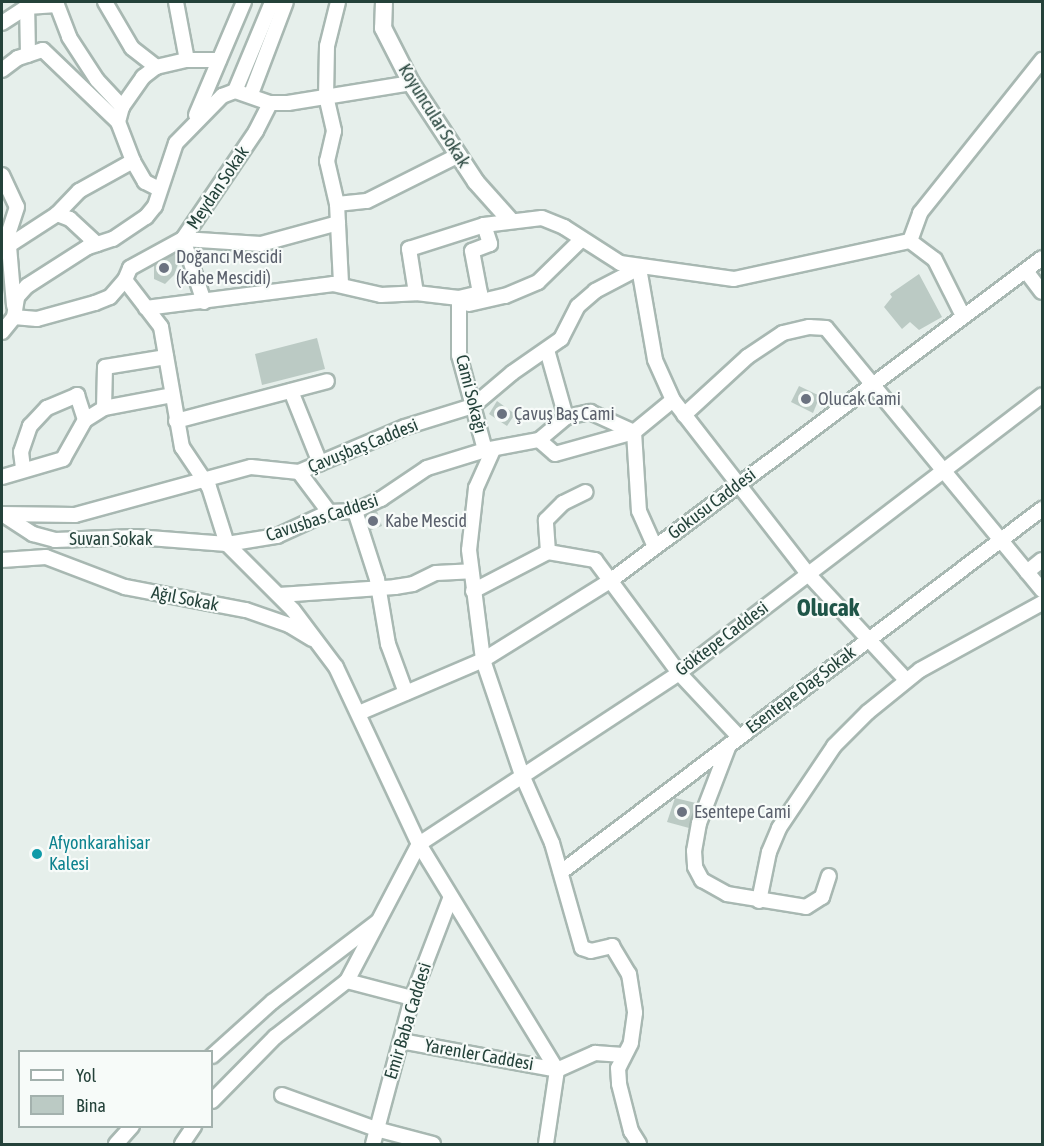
<!DOCTYPE html>
<html>
<head>
<meta charset="utf-8">
<style>
  body { margin:0 }
  #map { position:relative; width:1044px; height:1146px; overflow:hidden; background:#e6efeb; font-family:"Asap Condensed",sans-serif }
  div>[style] { position:absolute }
  [style*='--x'] { left:calc(var(--x)*1px); top:calc(var(--y)*1px); width:calc(var(--w)*1px); rotate:calc(var(--a)*1deg) }
  .building>* { inset:0; background:#bbcac4 }
  .roads { filter:drop-shadow(2px 0 #a8b8b2) drop-shadow(-2px 0 #a8b8b2) drop-shadow(0 2px #a8b8b2) drop-shadow(0 -2px #a8b8b2) }
  .minor>* { height:14px; margin:-7px; padding:0 7px; transform-origin:7px; border-radius:7px; background:#fff }
  .tertiary>* { height:16px; margin:-8px; padding:0 8px; transform-origin:8px; border-radius:8px; background:#fff }
  .dots>* { width:16px; height:16px; translate:-50% -50%; box-sizing:border-box; border:3px solid #f7fbf9; border-radius:50% }
  span { translate:-50% -50%; white-space:nowrap; text-align:center; line-height:1.15; -webkit-text-stroke:4.5px #f7fbf9; paint-order:stroke }
  .street-label { font-size:18px; color:#24423a }
  .worship-label { font-size:18px; color:#5b616d }
  .left { translate:0 -50%; text-align:left }
  .culture-label { font-size:18px; color:#0d838f }
  .district-label { font-size:24px; color:#1f5548; font-weight:700 }
  .frame { position:absolute; inset:0; border:3px solid #24423a; pointer-events:none }
  .legend { position:absolute; left:18px; top:1050px; width:195px; height:78px; box-sizing:border-box; background:#f7fbf9; border:2px solid #a3b1ad; margin:0; padding:8px 10px; list-style:none; font-size:18px; color:#24423a }
  .legend li { display:flex; align-items:center; gap:12px; height:30px }
  .legend b { width:30px; border:2px solid #a3b1ad }
</style>
</head>
<body>
<div id="map">
  <div class="building">
    <div style="clip-path:polygon(174px 254px,180px 259px,174px 275px,165px 284px,154px 279px,154px 265px)"></div>
    <div style="clip-path:polygon(919px 274px,942px 317px,919px 330px,910px 322px,902px 329px,884px 307px,892px 297px,890px 294px)"></div>
    <div style="clip-path:polygon(317px 338px,325px 369px,262px 385px,255px 354px)"></div>
    <div style="clip-path:polygon(799px 386px,820px 396px,813px 413px,791px 402px)"></div>
    <div style="clip-path:polygon(497px 401px,515px 414px,507px 426px,489px 414px)"></div>
    <div style="clip-path:polygon(377px 511px,382px 526px,371px 530px,366px 516px)"></div>
    <div style="clip-path:polygon(675px 798px,696px 803px,689px 828px,667px 822px)"></div>
  </div>
  <div class="roads">
    <div class="minor">
      <div style="--x:27;--y:2;--w:53;--a:88.9"></div>
      <div style="--x:105;--y:2;--w:53;--a:59.6"></div>
      <div style="--x:132;--y:48;--w:31;--a:38"></div>
      <div style="--x:176;--y:2;--w:59;--a:79.3"></div>
      <div style="--x:338;--y:2;--w:45;--a:104"></div>
      <div style="--x:327;--y:46;--w:50;--a:91.1"></div>
      <div style="--x:326;--y:96;--w:36;--a:77"></div>
      <div style="--x:334;--y:131;--w:31;--a:103"></div>
      <div style="--x:327;--y:161;--w:44;--a:76.9"></div>
      <div style="--x:337;--y:204;--w:80;--a:87.1"></div>
      <div style="--x:2;--y:23;--w:30;--a:-33"></div>
      <div style="--x:27;--y:7;--w:30;--a:-4"></div>
      <div style="--x:57;--y:5;--w:34;--a:69"></div>
      <div style="--x:69;--y:37;--w:51;--a:56.9"></div>
      <div style="--x:97;--y:80;--w:37;--a:47"></div>
      <div style="--x:2;--y:70;--w:20;--a:-37"></div>
      <div style="--x:18;--y:58;--w:26;--a:-18"></div>
      <div style="--x:43;--y:50;--w:104;--a:43.8"></div>
      <div style="--x:235;--y:91;--w:96;--a:-67.4"></div>
      <div style="--x:251;--y:94;--w:98;--a:-69.2"></div>
      <div style="--x:196;--y:115;--w:123;--a:-67"></div>
      <div style="--x:2;--y:175;--w:35;--a:65"></div>
      <div style="--x:17;--y:207;--w:28;--a:108"></div>
      <div style="--x:8;--y:234;--w:72;--a:85.2"></div>
      <div style="--x:159;--y:189;--w:16;--a:-153"></div>
      <div style="--x:145;--y:182;--w:24;--a:-120"></div>
      <div style="--x:133;--y:161;--w:42;--a:-111"></div>
      <div style="--x:118;--y:122;--w:16;--a:-75"></div>
      <div style="--x:122;--y:107;--w:37;--a:-55"></div>
      <div style="--x:143;--y:77;--w:16;--a:-38"></div>
      <div style="--x:156;--y:67;--w:32;--a:-13"></div>
      <div style="--x:187;--y:60;--w:32;--a:0"></div>
      <div style="--x:337;--y:204;--w:30;--a:-6"></div>
      <div style="--x:367;--y:201;--w:103;--a:-26.6"></div>
      <div style="--x:57;--y:214;--w:14;--a:21"></div>
      <div style="--x:70;--y:219;--w:37;--a:43"></div>
      <div style="--x:484;--y:225;--w:20;--a:72"></div>
      <div style="--x:490;--y:244;--w:19;--a:159"></div>
      <div style="--x:472;--y:251;--w:43;--a:79.2"></div>
      <div style="--x:480;--y:293;--w:22;--a:167"></div>
      <div style="--x:459;--y:298;--w:57;--a:90"></div>
      <div style="--x:459;--y:355;--w:98;--a:74.7"></div>
      <div style="--x:910;--y:241;--w:30;--a:-70"></div>
      <div style="--x:920;--y:213;--w:196;--a:-51.4"></div>
      <div style="--x:8;--y:246;--w:59;--a:-33.1"></div>
      <div style="--x:57;--y:214;--w:32;--a:-46"></div>
      <div style="--x:79;--y:191;--w:62;--a:-29.1"></div>
      <div style="--x:1026;--y:271;--w:26;--a:53"></div>
      <div style="--x:125;--y:280;--w:13;--a:-67"></div>
      <div style="--x:130;--y:268;--w:60;--a:-28.7"></div>
      <div style="--x:183;--y:239;--w:130;--a:-55.9"></div>
      <div style="--x:256;--y:131;--w:31;--a:-63"></div>
      <div style="--x:416;--y:293;--w:45;--a:-99"></div>
      <div style="--x:409;--y:249;--w:79;--a:-17.7"></div>
      <div style="--x:484;--y:225;--w:58;--a:-6.9"></div>
      <div style="--x:542;--y:218;--w:24;--a:22"></div>
      <div style="--x:564;--y:227;--w:67;--a:32.7"></div>
      <div style="--x:620;--y:263;--w:115;--a:8"></div>
      <div style="--x:734;--y:279;--w:180;--a:-12.2"></div>
      <div style="--x:910;--y:241;--w:31;--a:37"></div>
      <div style="--x:935;--y:260;--w:63;--a:63.4"></div>
      <div style="--x:204;--y:302;--w:66;--a:-108.4"></div>
      <div style="--x:183;--y:239;--w:78;--a:3.7"></div>
      <div style="--x:261;--y:244;--w:80;--a:-15.3"></div>
      <div style="--x:469;--y:304;--w:37;--a:-13"></div>
      <div style="--x:505;--y:296;--w:36;--a:-23"></div>
      <div style="--x:538;--y:282;--w:60;--a:-44.3"></div>
      <div style="--x:146;--y:308;--w:189;--a:-7.3"></div>
      <div style="--x:333;--y:284;--w:49;--a:12.9"></div>
      <div style="--x:381;--y:295;--w:35;--a:-3"></div>
      <div style="--x:416;--y:293;--w:43;--a:6.6"></div>
      <div style="--x:14;--y:317;--w:20;--a:-81"></div>
      <div style="--x:17;--y:297;--w:15;--a:-48"></div>
      <div style="--x:27;--y:286;--w:72;--a:-32.6"></div>
      <div style="--x:88;--y:247;--w:26;--a:-18"></div>
      <div style="--x:113;--y:239;--w:40;--a:-34"></div>
      <div style="--x:146;--y:217;--w:14;--a:-51"></div>
      <div style="--x:155;--y:206;--w:66;--a:-71.6"></div>
      <div style="--x:176;--y:143;--w:66;--a:-45.6"></div>
      <div style="--x:222;--y:96;--w:14;--a:-21"></div>
      <div style="--x:235;--y:91;--w:37;--a:19"></div>
      <div style="--x:270;--y:103;--w:18;--a:0"></div>
      <div style="--x:288;--y:103;--w:125;--a:-9.2"></div>
      <div style="--x:2;--y:332;--w:19;--a:-51"></div>
      <div style="--x:14;--y:317;--w:23;--a:5"></div>
      <div style="--x:37;--y:319;--w:60;--a:-15.4"></div>
      <div style="--x:95;--y:303;--w:16;--a:-22"></div>
      <div style="--x:110;--y:297;--w:23;--a:-49"></div>
      <div style="--x:125;--y:280;--w:59;--a:52.5"></div>
      <div style="--x:161;--y:327;--w:122;--a:80.1"></div>
      <div style="--x:182;--y:447;--w:48;--a:56"></div>
      <div style="--x:209;--y:487;--w:60;--a:72.5"></div>
      <div style="--x:227;--y:544;--w:93;--a:45"></div>
      <div style="--x:293;--y:610;--w:71;--a:53"></div>
      <div style="--x:336;--y:667;--w:195;--a:64.9"></div>
      <div style="--x:419;--y:844;--w:265;--a:58.6"></div>
      <div style="--x:557;--y:1070;--w:75;--a:98.5"></div>
      <div style="--x:547;--y:350;--w:70;--a:74.2"></div>
      <div style="--x:291;--y:391;--w:78;--a:68.1"></div>
      <div style="--x:104;--y:408;--w:41;--a:-88.6"></div>
      <div style="--x:105;--y:367;--w:62;--a:-9.3"></div>
      <div style="--x:684;--y:415;--w:86;--a:-42.6"></div>
      <div style="--x:747;--y:357;--w:43;--a:-33.7"></div>
      <div style="--x:783;--y:333;--w:27;--a:-13"></div>
      <div style="--x:809;--y:327;--w:17;--a:3"></div>
      <div style="--x:826;--y:328;--w:340;--a:50.5"></div>
      <div style="--x:176;--y:421;--w:156;--a:-14.8"></div>
      <div style="--x:539;--y:440;--w:35;--a:-40"></div>
      <div style="--x:566;--y:417;--w:25;--a:-12"></div>
      <div style="--x:590;--y:412;--w:48;--a:24.4"></div>
      <div style="--x:634;--y:432;--w:79;--a:86.4"></div>
      <div style="--x:639;--y:511;--w:39;--a:66"></div>
      <div style="--x:493;--y:450;--w:42;--a:114.1"></div>
      <div style="--x:476;--y:488;--w:62;--a:96.4"></div>
      <div style="--x:469;--y:550;--w:111;--a:82.7"></div>
      <div style="--x:483;--y:660;--w:121;--a:71.3"></div>
      <div style="--x:522;--y:775;--w:74;--a:66.2"></div>
      <div style="--x:552;--y:843;--w:109;--a:74.1"></div>
      <div style="--x:582;--y:948;--w:9;--a:18"></div>
      <div style="--x:591;--y:951;--w:22;--a:-13"></div>
      <div style="--x:612;--y:946;--w:33;--a:59"></div>
      <div style="--x:629;--y:974;--w:39;--a:81"></div>
      <div style="--x:635;--y:1013;--w:30;--a:98"></div>
      <div style="--x:631;--y:1043;--w:28;--a:117"></div>
      <div style="--x:618;--y:1068;--w:16;--a:86"></div>
      <div style="--x:619;--y:1084;--w:49;--a:75.7"></div>
      <div style="--x:631;--y:1131;--w:15;--a:58"></div>
      <div style="--x:23;--y:468;--w:16;--a:-97"></div>
      <div style="--x:21;--y:452;--w:28;--a:-71"></div>
      <div style="--x:30;--y:426;--w:25;--a:-47"></div>
      <div style="--x:47;--y:408;--w:33;--a:-23"></div>
      <div style="--x:77;--y:395;--w:26;--a:72"></div>
      <div style="--x:299;--y:472;--w:50;--a:53.1"></div>
      <div style="--x:2;--y:477;--w:64;--a:-16.4"></div>
      <div style="--x:63;--y:459;--w:45;--a:-60.6"></div>
      <div style="--x:85;--y:420;--w:22;--a:-32"></div>
      <div style="--x:104;--y:408;--w:69;--a:-10.8"></div>
      <div style="--x:355;--y:511;--w:71;--a:72.1"></div>
      <div style="--x:377;--y:579;--w:66;--a:80.4"></div>
      <div style="--x:388;--y:644;--w:52;--a:69.8"></div>
      <div style="--x:2;--y:514;--w:73;--a:0.8"></div>
      <div style="--x:75;--y:515;--w:182;--a:-15.3"></div>
      <div style="--x:251;--y:467;--w:48;--a:5.9"></div>
      <div style="--x:299;--y:472;--w:115;--a:-23"></div>
      <div style="--x:405;--y:427;--w:71;--a:-17.2"></div>
      <div style="--x:473;--y:406;--w:51;--a:-40.2"></div>
      <div style="--x:512;--y:373;--w:60;--a:-34.8"></div>
      <div style="--x:561;--y:339;--w:37;--a:-63"></div>
      <div style="--x:578;--y:306;--w:23;--a:-41"></div>
      <div style="--x:595;--y:291;--w:50;--a:-27.6"></div>
      <div style="--x:639;--y:268;--w:93;--a:80.1"></div>
      <div style="--x:655;--y:360;--w:44;--a:65.8"></div>
      <div style="--x:673;--y:400;--w:220;--a:52.2"></div>
      <div style="--x:808;--y:574;--w:144;--a:47.2"></div>
      <div style="--x:2;--y:514;--w:37;--a:33"></div>
      <div style="--x:33;--y:534;--w:23;--a:15"></div>
      <div style="--x:55;--y:540;--w:81;--a:-2.1"></div>
      <div style="--x:136;--y:537;--w:91;--a:4.4"></div>
      <div style="--x:227;--y:544;--w:51;--a:-9.1"></div>
      <div style="--x:277;--y:536;--w:57;--a:-24.8"></div>
      <div style="--x:329;--y:512;--w:26;--a:-2"></div>
      <div style="--x:355;--y:511;--w:29;--a:-25"></div>
      <div style="--x:381;--y:499;--w:55;--a:-34"></div>
      <div style="--x:427;--y:468;--w:61;--a:-17.2"></div>
      <div style="--x:485;--y:450;--w:55;--a:-10.5"></div>
      <div style="--x:539;--y:440;--w:21;--a:41"></div>
      <div style="--x:555;--y:454;--w:82;--a:-15.6"></div>
      <div style="--x:634;--y:432;--w:50;--a:-39.4"></div>
      <div style="--x:548;--y:552;--w:32;--a:-94"></div>
      <div style="--x:546;--y:520;--w:24;--a:-45"></div>
      <div style="--x:563;--y:503;--w:25;--a:-26"></div>
      <div style="--x:2;--y:560;--w:44;--a:-3.9"></div>
      <div style="--x:46;--y:557;--w:85;--a:20.8"></div>
      <div style="--x:125;--y:587;--w:123;--a:10.8"></div>
      <div style="--x:246;--y:610;--w:46;--a:19.2"></div>
      <div style="--x:289;--y:625;--w:27;--a:31"></div>
      <div style="--x:1027;--y:572;--w:19;--a:-39"></div>
      <div style="--x:473;--y:591;--w:85;--a:-27.5"></div>
      <div style="--x:548;--y:552;--w:48;--a:9.7"></div>
      <div style="--x:595;--y:560;--w:141;--a:53.4"></div>
      <div style="--x:679;--y:673;--w:88;--a:46.8"></div>
      <div style="--x:279;--y:595;--w:116;--a:-3.9"></div>
      <div style="--x:395;--y:587;--w:18;--a:-9"></div>
      <div style="--x:413;--y:584;--w:25;--a:-26"></div>
      <div style="--x:436;--y:573;--w:35;--a:-3"></div>
      <div style="--x:359;--y:713;--w:135;--a:-23.1"></div>
      <div style="--x:483;--y:660;--w:150;--a:-31.9"></div>
      <div style="--x:610;--y:581;--w:539;--a:-36.78"></div>
      <div style="--x:729;--y:745;--w:84;--a:111"></div>
      <div style="--x:699;--y:823;--w:28;--a:100"></div>
      <div style="--x:694;--y:851;--w:16;--a:86"></div>
      <div style="--x:695;--y:867;--w:15;--a:62"></div>
      <div style="--x:702;--y:880;--w:29;--a:29"></div>
      <div style="--x:727;--y:894;--w:80;--a:9.3"></div>
      <div style="--x:806;--y:907;--w:19;--a:-32"></div>
      <div style="--x:822;--y:897;--w:22;--a:-72"></div>
      <div style="--x:561;--y:872;--w:603;--a:-37.04"></div>
      <div style="--x:759;--y:901;--w:50;--a:-78.5"></div>
      <div style="--x:769;--y:852;--w:26;--a:-67"></div>
      <div style="--x:779;--y:828;--w:99;--a:-56.1"></div>
      <div style="--x:834;--y:746;--w:48;--a:-45"></div>
      <div style="--x:868;--y:712;--w:67;--a:-38.9"></div>
      <div style="--x:920;--y:670;--w:139;--a:-28.8"></div>
      <div style="--x:347;--y:981;--w:67;--a:14.7"></div>
      <div style="--x:401;--y:1041;--w:159;--a:10.5"></div>
      <div style="--x:557;--y:1070;--w:42;--a:-24.1"></div>
      <div style="--x:595;--y:1053;--w:28;--a:4"></div>
      <div style="--x:212;--y:1056;--w:81;--a:-42"></div>
      <div style="--x:272;--y:1002;--w:132;--a:-37.3"></div>
      <div style="--x:282;--y:1095;--w:100;--a:19.9"></div>
      <div style="--x:376;--y:1129;--w:59;--a:14.7"></div>
      <div style="--x:212;--y:1101;--w:90;--a:-45.5"></div>
      <div style="--x:275;--y:1037;--w:91;--a:-37.9"></div>
      <div style="--x:347;--y:981;--w:155;--a:-62.3"></div>
      <div style="--x:419;--y:844;--w:311;--a:-33.3"></div>
      <div style="--x:679;--y:673;--w:457;--a:-37.4"></div>
      <div style="--x:116;--y:1144;--w:24;--a:-48"></div>
      <div style="--x:182;--y:1144;--w:22;--a:-56"></div>
      <div style="--x:373;--y:1144;--w:151;--a:-75"></div>
      <div style="--x:412;--y:998;--w:106;--a:-69"></div>
    </div>
    <div class="tertiary">
      <div style="--x:384;--y:2;--w:26;--a:92"></div>
      <div style="--x:383;--y:28;--w:62;--a:63"></div>
      <div style="--x:411;--y:83;--w:118;--a:56.7"></div>
      <div style="--x:476;--y:182;--w:51;--a:48.2"></div>
    </div>
  </div>
  <div class="dots">
    <div style="left:164px;top:268px;background:#6b7280"></div>
    <div style="left:806px;top:399px;background:#6b7280"></div>
    <div style="left:502px;top:414px;background:#6b7280"></div>
    <div style="left:373px;top:521px;background:#6b7280"></div>
    <div style="left:682px;top:812px;background:#6b7280"></div>
    <div style="left:37px;top:854px;background:#0f9aa8"></div>
  </div>
  <div class="street-label">
    <span style="left:434px;top:116px;rotate:58deg">Koyuncular Sokak</span>
    <span style="left:218px;top:188px;rotate:-56deg">Meydan Sokak</span>
    <span style="left:471px;top:394px;rotate:76deg">Cami Sokağı</span>
    <span style="left:363px;top:446px;rotate:-22deg">Çavuşbaş Caddesi</span>
    <span style="left:712px;top:504px;rotate:-37deg">Gokusu Caddesi</span>
    <span style="left:322px;top:518px;rotate:-18deg">Cavusbas Caddesi</span>
    <span style="left:111px;top:539px">Suvan Sokak</span>
    <span style="left:185px;top:599px;rotate:11deg">Ağıl Sokak</span>
    <span style="left:722px;top:639px;rotate:-37deg">Göktepe Caddesi</span>
    <span style="left:801px;top:690px;rotate:-37deg">Esentepe Dag Sokak</span>
    <span style="left:408px;top:1021px;rotate:-73deg">Emir Baba Caddesi</span>
    <span style="left:479px;top:1055px;rotate:10deg">Yarenler Caddesi</span>
  </div>
  <div class="worship-label">
    <span class="left" style="left:176px;top:268px">Doğancı Mescidi<br>(Kabe Mescidi)</span>
    <span class="left" style="left:818px;top:399px">Olucak Cami</span>
    <span class="left" style="left:514px;top:414px">Çavuş Baş Cami</span>
    <span class="left" style="left:385px;top:521px">Kabe Mescid</span>
    <span class="left" style="left:694px;top:812px">Esentepe Cami</span>
  </div>
  <div class="culture-label">
    <span class="left" style="left:49px;top:854px">Afyonkarahisar<br>Kalesi</span>
  </div>
  <div class="district-label">
    <span style="left:828px;top:608px">Olucak</span>
  </div>
  <div class="frame"></div>
  <ul class="legend">
  <li><b style="height:8px;background:#fff"></b>Yol</li>
  <li><b style="height:16px;background:#bbcac4"></b>Bina</li>
  </ul>
</div>
</body>
</html>
